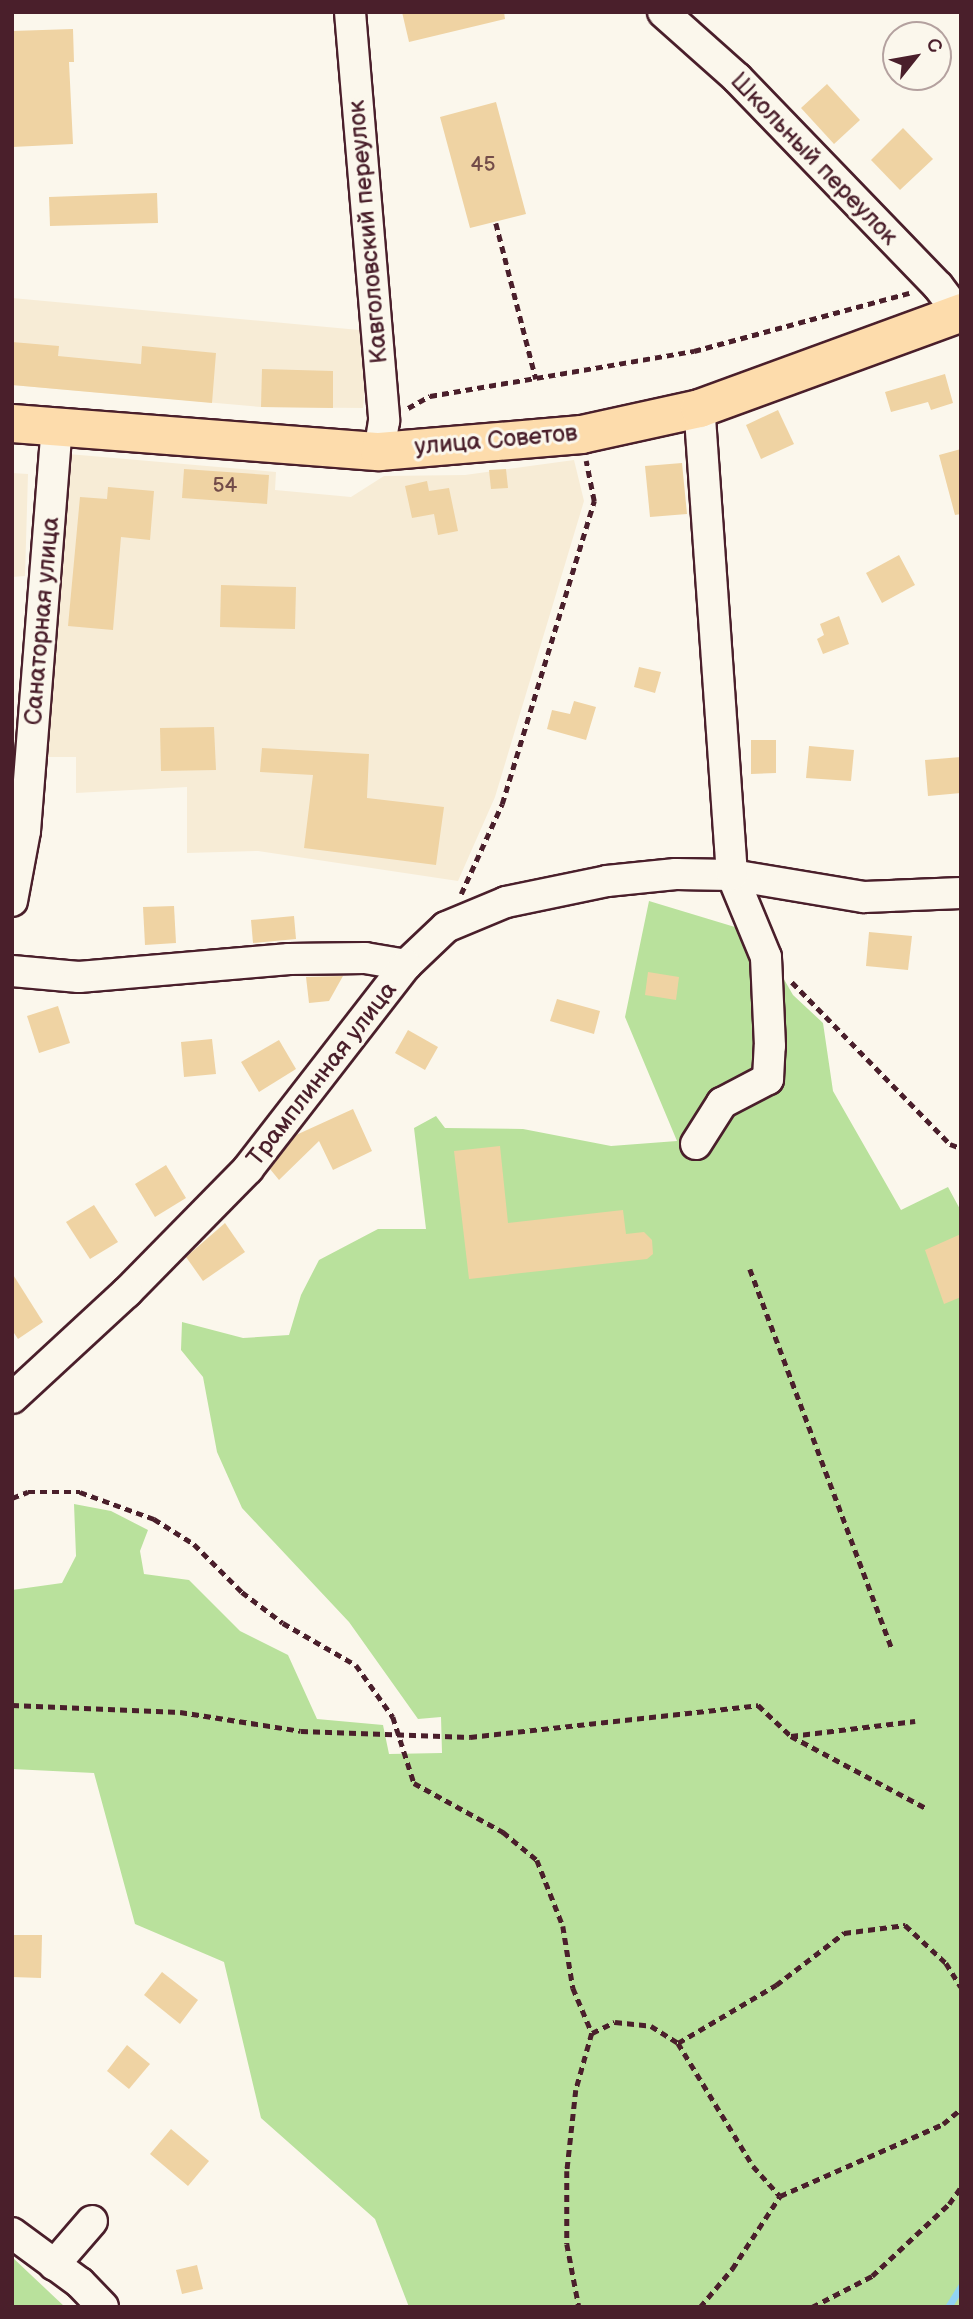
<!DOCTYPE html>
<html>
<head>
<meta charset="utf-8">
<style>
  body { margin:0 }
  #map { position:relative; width:973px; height:2319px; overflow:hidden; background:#fbf7ec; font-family:"Balsamiq Sans",sans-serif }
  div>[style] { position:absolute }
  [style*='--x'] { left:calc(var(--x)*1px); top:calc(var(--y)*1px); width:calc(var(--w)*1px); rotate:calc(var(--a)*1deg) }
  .built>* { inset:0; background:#f7ecd6 }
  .green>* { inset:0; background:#b9e19c }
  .stream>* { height:7px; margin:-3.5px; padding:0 3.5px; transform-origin:3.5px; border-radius:3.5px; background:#92d4f4 }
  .building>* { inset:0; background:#efd3a3 }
  .path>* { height:4.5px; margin-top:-2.25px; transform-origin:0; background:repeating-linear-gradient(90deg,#4a1f2b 0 7px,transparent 0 12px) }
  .roads { filter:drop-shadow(2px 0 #4a1f2b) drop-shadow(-2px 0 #4a1f2b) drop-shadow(0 2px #4a1f2b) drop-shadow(0 -2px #4a1f2b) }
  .minor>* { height:30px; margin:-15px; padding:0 15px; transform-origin:15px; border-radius:15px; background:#fbf7ec }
  .major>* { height:37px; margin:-18.5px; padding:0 18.5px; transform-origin:18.5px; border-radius:18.5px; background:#fddcac }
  span { translate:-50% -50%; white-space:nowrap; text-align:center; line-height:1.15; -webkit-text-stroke:6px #fbf7ec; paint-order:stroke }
  .number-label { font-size:21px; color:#734c49 }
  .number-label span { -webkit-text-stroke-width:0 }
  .street-label { font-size:24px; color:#4a1f2b }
  .frame { position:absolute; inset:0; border:14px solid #4a1f2b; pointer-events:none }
  .north { position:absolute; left:882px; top:21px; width:70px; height:70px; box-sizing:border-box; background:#fbf7ec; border:2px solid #b4a19f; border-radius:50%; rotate:59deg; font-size:19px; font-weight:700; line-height:28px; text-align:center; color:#4a1f2b }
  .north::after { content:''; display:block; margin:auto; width:24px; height:32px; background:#4a1f2b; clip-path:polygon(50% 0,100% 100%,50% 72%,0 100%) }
</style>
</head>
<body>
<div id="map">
  <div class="built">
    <div style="clip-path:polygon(12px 298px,370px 331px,363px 408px,261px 407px,12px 385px)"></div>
    <div style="clip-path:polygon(68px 454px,276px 472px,275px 490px,351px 497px,384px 476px,465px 475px,574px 460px,584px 501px,495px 797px,458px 881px,258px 851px,187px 853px,187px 787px,76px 793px,76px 757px,37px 757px)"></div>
    <div style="clip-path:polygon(12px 473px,28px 474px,25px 576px,12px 577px)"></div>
  </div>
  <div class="green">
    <div style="clip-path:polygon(649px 901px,758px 934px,793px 995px,823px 1023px,833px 1091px,901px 1210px,948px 1187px,961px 1211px,961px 2307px,409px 2307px,375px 2219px,261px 2118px,224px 1962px,135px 1924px,94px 1773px,12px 1769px,12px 1590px,62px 1583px,76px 1556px,74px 1504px,111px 1511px,148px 1530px,140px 1551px,144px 1574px,189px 1580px,240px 1631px,288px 1655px,317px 1719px,383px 1725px,389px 1754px,442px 1753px,441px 1717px,418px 1719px,349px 1622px,242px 1508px,217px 1452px,203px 1377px,181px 1350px,182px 1322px,243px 1338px,289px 1335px,301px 1295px,319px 1260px,378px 1229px,426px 1229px,414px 1128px,436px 1116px,445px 1128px,523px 1129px,611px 1146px,677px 1141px,625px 1017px)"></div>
    <div style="clip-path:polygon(12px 2257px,65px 2307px,12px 2307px)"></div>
  </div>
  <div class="stream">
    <div style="--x:948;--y:2307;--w:25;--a:-58"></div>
  </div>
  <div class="building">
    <div style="clip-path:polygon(402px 12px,504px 12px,505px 19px,409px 42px)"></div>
    <div style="clip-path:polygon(73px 29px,74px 62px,69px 62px,73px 144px,12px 147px,12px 31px)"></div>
    <div style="clip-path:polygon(827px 84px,860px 120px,834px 144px,801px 108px)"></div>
    <div style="clip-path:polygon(496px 102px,526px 214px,470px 228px,440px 117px)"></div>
    <div style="clip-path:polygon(903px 128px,933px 159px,900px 190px,871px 160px)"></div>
    <div style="clip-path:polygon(157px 193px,158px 223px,50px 226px,49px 197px)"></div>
    <div style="clip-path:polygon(12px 342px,59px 346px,58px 356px,141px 364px,142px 346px,216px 353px,212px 403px,12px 385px)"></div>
    <div style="clip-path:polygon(262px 369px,333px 371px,333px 408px,261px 407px)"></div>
    <div style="clip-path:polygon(945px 374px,953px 403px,931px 410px,928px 402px,891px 412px,885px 392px)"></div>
    <div style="clip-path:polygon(778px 410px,794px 444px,761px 459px,746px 425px)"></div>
    <div style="clip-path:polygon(961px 449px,961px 514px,955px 515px,939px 455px)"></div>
    <div style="clip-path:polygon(682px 463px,687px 514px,650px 517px,645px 466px)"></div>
    <div style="clip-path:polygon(184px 469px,269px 475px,267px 504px,182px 498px)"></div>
    <div style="clip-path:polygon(506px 469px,508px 488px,491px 489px,489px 470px)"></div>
    <div style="clip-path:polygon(427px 481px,429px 491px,449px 488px,458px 531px,438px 535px,434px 514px,412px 518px,405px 486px)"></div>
    <div style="clip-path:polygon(108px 487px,154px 491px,150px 540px,121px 537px,113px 630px,68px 626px,80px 497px,107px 499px)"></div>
    <div style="clip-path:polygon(899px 555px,915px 585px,882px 603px,866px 573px)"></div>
    <div style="clip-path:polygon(221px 585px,296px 587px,295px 629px,220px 627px)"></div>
    <div style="clip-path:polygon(839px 616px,849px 644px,823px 654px,817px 639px,824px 635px,820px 624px)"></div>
    <div style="clip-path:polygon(639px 667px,661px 672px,655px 693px,634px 687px)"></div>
    <div style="clip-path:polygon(574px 701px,596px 707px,586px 740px,547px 729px,552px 710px,570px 714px)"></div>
    <div style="clip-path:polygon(214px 727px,216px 770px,161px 771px,160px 728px)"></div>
    <div style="clip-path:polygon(751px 740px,776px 740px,776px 773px,751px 774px)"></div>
    <div style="clip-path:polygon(809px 746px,854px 750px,851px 781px,806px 778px)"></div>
    <div style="clip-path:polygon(262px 748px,369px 754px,367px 798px,444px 807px,436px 865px,304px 848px,313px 775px,260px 772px)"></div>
    <div style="clip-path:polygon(961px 757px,961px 793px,928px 796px,925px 760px)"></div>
    <div style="clip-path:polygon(174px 906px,176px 943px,145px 945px,143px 907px)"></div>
    <div style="clip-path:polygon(294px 916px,296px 939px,253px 943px,251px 920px)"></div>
    <div style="clip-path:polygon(869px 932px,912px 936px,908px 970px,866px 966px)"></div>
    <div style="clip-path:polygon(648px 972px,679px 977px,676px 1000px,645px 995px)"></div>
    <div style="clip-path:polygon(343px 976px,329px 1001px,309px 1003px,306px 977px)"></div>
    <div style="clip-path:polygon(557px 999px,600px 1011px,594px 1034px,550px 1021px)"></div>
    <div style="clip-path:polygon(58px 1006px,70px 1043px,39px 1053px,27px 1016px)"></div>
    <div style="clip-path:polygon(408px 1030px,438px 1047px,425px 1070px,395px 1053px)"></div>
    <div style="clip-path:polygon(212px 1039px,216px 1074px,184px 1077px,181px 1042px)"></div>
    <div style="clip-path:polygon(279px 1040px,296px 1069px,259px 1092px,241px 1062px)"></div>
    <div style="clip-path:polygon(353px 1109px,372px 1151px,333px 1170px,319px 1141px,279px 1180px,270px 1169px,296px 1135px)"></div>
    <div style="clip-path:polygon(500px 1146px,508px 1223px,623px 1210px,626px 1234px,644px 1232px,652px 1240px,653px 1254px,647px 1259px,469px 1279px,454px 1151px)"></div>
    <div style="clip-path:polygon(166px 1165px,186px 1198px,155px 1217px,135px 1184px)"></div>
    <div style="clip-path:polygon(94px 1205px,118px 1242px,90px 1259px,66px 1222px)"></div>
    <div style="clip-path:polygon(225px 1223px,245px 1252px,203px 1281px,186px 1257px)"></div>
    <div style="clip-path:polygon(961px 1234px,961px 1297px,944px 1304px,925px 1250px)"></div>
    <div style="clip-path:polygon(12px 1273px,43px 1322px,18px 1339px,12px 1330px)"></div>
    <div style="clip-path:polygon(12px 1935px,42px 1935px,41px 1978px,12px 1977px)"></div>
    <div style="clip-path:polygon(162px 1972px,198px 2000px,180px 2024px,144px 1995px)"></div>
    <div style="clip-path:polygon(127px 2045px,150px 2064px,129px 2089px,107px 2071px)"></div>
    <div style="clip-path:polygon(171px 2129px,209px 2161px,188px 2186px,150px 2154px)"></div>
    <div style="clip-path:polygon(197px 2265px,203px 2289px,182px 2294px,176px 2270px)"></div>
  </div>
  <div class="path">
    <div style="--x:496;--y:223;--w:161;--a:75.6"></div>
    <div style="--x:408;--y:408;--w:25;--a:-29"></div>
    <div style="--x:430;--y:396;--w:268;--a:-9.7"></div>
    <div style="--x:694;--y:351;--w:223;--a:-15.1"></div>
    <div style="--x:461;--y:894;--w:99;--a:-65.5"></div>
    <div style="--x:502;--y:804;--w:317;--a:-73.1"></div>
    <div style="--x:594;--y:501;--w:41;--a:-101.3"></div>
    <div style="--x:792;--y:982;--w:226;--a:45.7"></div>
    <div style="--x:950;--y:1144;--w:12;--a:20"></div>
    <div style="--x:750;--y:1269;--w:405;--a:69.5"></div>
    <div style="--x:12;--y:1498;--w:17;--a:-21"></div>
    <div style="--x:28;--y:1492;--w:52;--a:0"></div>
    <div style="--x:80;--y:1492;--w:79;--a:20"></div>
    <div style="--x:154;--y:1519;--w:47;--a:32"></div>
    <div style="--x:194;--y:1544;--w:68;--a:45"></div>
    <div style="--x:242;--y:1592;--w:51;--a:37.1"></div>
    <div style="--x:283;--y:1623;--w:84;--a:29.9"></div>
    <div style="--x:356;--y:1665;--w:64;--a:54.6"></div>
    <div style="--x:393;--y:1717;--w:69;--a:72.3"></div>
    <div style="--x:414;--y:1783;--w:102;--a:28.8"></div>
    <div style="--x:503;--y:1832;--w:44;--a:39.5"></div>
    <div style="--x:537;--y:1860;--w:71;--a:68.5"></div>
    <div style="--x:563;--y:1926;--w:63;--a:80.8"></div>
    <div style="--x:573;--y:1988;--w:49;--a:67.1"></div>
    <div style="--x:592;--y:2033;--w:59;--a:105.7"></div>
    <div style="--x:576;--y:2090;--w:81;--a:96.3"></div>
    <div style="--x:567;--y:2171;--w:73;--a:90"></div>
    <div style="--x:567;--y:2244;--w:64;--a:79.2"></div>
    <div style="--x:12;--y:1705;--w:168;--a:2.4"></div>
    <div style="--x:180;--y:1712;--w:122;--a:8.9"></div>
    <div style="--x:301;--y:1731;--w:169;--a:2"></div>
    <div style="--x:470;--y:1737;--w:290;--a:-6.3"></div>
    <div style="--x:758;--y:1705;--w:45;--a:43.2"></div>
    <div style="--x:791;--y:1736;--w:155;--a:28.1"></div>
    <div style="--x:791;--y:1736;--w:125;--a:-6.9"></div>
    <div style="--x:592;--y:2033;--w:25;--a:-26"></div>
    <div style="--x:615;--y:2022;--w:36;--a:6"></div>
    <div style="--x:651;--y:2026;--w:32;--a:32"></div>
    <div style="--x:678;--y:2043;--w:114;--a:-30.6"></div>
    <div style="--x:776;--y:1985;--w:86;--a:-37.4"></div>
    <div style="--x:844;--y:1933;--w:62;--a:-7.5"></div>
    <div style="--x:905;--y:1925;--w:56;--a:42.8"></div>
    <div style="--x:946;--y:1963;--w:28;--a:58"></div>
    <div style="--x:678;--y:2043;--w:144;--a:58.6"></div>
    <div style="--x:753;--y:2166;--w:40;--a:48"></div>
    <div style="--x:700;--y:2307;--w:50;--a:-49.9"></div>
    <div style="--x:732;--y:2269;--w:87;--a:-56.7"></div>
    <div style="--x:780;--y:2196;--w:178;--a:-23.8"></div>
    <div style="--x:943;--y:2124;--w:23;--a:-40"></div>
    <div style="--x:812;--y:2307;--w:68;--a:-27.3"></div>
    <div style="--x:872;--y:2276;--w:105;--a:-43.1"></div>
    <div style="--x:949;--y:2204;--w:21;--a:-55"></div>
  </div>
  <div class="roads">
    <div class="minor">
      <div style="--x:350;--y:12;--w:410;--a:85.2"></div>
      <div style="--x:384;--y:421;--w:30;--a:99"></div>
      <div style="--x:663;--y:12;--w:99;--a:41.7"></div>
      <div style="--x:737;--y:78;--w:289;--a:46"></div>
      <div style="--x:938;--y:286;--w:34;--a:53"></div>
      <div style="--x:12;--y:901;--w:71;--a:-79.5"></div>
      <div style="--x:25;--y:831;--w:407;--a:-85.5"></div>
      <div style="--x:406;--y:965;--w:55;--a:-43.5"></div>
      <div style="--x:446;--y:927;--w:65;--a:-22.6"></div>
      <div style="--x:506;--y:902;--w:103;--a:-11.7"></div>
      <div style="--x:607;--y:881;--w:69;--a:-5.8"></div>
      <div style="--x:676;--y:874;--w:56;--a:1"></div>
      <div style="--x:732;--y:875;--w:134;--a:9.5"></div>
      <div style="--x:864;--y:897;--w:97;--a:-2.4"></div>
      <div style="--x:12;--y:971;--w:67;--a:5.1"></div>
      <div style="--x:79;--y:977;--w:211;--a:-4.9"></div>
      <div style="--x:289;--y:959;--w:76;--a:-0.8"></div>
      <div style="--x:365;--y:958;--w:42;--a:9.7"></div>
      <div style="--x:406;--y:965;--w:258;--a:127.8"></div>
      <div style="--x:248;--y:1169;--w:173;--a:134.5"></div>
      <div style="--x:127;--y:1292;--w:156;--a:137.3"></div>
      <div style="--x:696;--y:1144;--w:49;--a:-57.6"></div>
      <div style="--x:722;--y:1103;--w:52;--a:-27.6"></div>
      <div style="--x:768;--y:1079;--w:33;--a:-87"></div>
      <div style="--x:770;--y:1046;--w:89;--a:-92.6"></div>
      <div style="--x:766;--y:957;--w:89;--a:-112.5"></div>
      <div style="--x:732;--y:875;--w:468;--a:-94"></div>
      <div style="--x:12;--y:2233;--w:84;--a:36.3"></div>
      <div style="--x:80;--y:2283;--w:33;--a:46"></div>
      <div style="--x:54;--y:2265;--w:58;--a:-49.2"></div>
    </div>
    <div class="major">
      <div style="--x:12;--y:423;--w:368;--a:4.4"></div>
      <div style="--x:379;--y:451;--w:203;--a:-4.8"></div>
      <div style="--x:581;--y:434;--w:121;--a:-12.4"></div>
      <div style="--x:699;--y:408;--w:279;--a:-20.1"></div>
    </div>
  </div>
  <div class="number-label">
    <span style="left:483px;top:165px">45</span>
    <span style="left:225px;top:486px">54</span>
  </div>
  <div class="street-label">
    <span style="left:814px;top:159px;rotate:46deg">Школьный переулок</span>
    <span style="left:368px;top:232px;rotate:-95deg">Кавголовский переулок</span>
    <span style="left:496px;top:440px;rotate:-5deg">улица Советов</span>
    <span style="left:42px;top:621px;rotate:-85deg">Санаторная улица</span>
    <span style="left:322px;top:1074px;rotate:-52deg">Трамплинная улица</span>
  </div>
  <div class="frame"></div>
  <div class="north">С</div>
</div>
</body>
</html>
